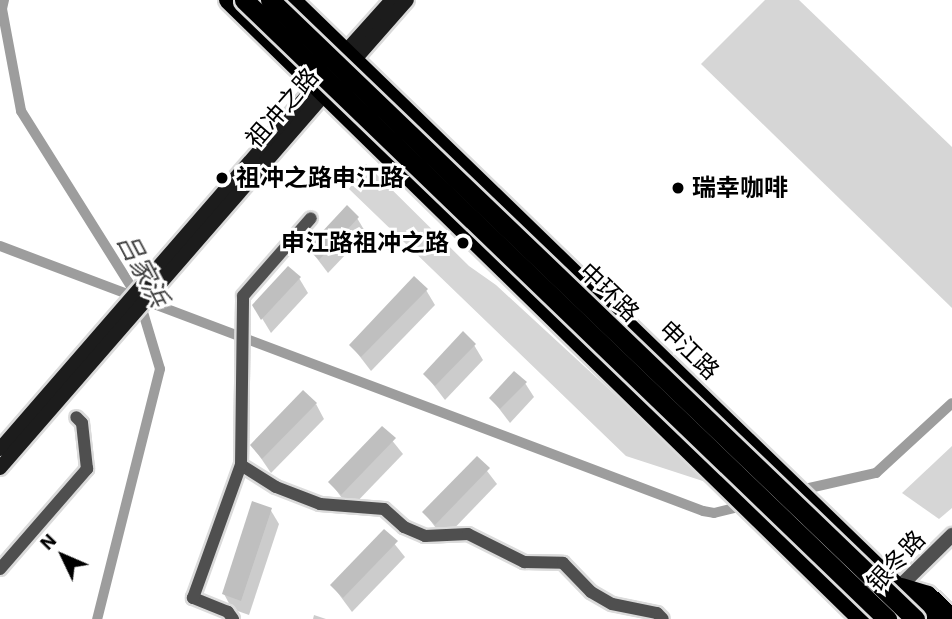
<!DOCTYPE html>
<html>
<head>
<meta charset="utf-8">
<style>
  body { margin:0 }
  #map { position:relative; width:952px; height:619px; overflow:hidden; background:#fff; font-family:"IBM Plex Sans","Noto Sans SC",sans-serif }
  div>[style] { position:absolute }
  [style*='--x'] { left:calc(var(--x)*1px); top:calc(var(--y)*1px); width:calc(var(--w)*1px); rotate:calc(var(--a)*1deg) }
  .green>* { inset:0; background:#d6d6d6 }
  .shadow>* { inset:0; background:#0003 }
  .canal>* { height:10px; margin:-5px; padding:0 5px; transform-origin:5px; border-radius:5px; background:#9d9d9d }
  .building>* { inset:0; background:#bfbfbf }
  .roads { filter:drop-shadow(2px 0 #dbdbdb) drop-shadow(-2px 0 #dbdbdb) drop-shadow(0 2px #dbdbdb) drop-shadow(0 -2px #dbdbdb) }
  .minor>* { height:12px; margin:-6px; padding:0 6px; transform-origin:6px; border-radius:6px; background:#4f4f4f }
  .tertiary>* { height:14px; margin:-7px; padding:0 7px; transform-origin:7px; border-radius:7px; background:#4f4f4f }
  .secondary>* { height:14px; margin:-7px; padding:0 7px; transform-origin:7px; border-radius:7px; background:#1c1c1c }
  .primary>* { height:18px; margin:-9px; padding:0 9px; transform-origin:9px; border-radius:9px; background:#000 }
  .bridges { filter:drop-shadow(2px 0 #dbdbdb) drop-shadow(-2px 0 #dbdbdb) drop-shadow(0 2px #dbdbdb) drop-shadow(0 -2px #dbdbdb) }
  .trunk-bridge>* { height:19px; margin:-9.5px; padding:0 9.5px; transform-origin:9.5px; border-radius:9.5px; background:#000 }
  .dots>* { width:19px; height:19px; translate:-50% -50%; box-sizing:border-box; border:4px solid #fff; border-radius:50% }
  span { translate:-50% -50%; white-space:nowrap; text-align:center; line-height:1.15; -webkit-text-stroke:6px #fff; paint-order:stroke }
  .street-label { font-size:24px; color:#000 }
  .poi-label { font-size:24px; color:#000; font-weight:700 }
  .left { translate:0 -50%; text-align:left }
  .right { translate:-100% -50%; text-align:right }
  .water-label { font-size:26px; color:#3e3e3e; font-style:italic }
  .north { position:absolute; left:28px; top:521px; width:70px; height:70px; -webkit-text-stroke:5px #fff; paint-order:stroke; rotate:314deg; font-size:19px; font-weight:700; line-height:28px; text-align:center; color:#000 }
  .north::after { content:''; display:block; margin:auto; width:24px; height:32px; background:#000; clip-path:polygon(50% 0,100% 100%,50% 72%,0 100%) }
</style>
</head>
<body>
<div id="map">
  <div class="green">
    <div style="clip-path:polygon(765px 0,799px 0,952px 147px,952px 308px,701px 64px)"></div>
    <div style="clip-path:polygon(366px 164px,469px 266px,496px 285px,712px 484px,626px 456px,349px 189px)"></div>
    <div style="clip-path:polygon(952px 446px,952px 508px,939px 519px,902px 493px)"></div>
  </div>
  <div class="shadow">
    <div style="clip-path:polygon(357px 218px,366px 233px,328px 273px,309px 248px)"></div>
    <div style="clip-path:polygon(299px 278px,308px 293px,271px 333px,254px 305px)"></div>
    <div style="clip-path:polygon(426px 290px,435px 305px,371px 371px,351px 345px)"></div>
    <div style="clip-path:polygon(474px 345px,483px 360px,445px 400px,425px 374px)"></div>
    <div style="clip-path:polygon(525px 383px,534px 397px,510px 423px,491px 398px)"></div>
    <div style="clip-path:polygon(316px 404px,324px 419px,271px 473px,252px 445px)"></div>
    <div style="clip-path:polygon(382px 428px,403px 454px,350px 509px,330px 482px)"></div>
    <div style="clip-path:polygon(477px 458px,497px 484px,444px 539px,424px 512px)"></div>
    <div style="clip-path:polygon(270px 509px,279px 524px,249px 615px,232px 609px,224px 594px)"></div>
    <div style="clip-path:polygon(384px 531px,405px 557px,352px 612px,332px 585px)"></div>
    <div style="clip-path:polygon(314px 615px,326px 619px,313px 619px)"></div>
  </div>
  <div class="canal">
    <div style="--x:4;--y:0;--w:9;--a:103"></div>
    <div style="--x:2;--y:9;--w:104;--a:79.4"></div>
    <div style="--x:21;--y:111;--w:222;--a:57.9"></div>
    <div style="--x:139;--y:299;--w:73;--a:73.3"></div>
    <div style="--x:160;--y:369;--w:258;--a:104.1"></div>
    <div style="--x:0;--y:246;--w:751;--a:20.65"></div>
    <div style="--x:703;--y:511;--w:11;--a:10"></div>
    <div style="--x:714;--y:513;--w:34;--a:-14"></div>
    <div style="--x:796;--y:491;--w:82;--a:-12.7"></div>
    <div style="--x:876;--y:473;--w:103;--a:-42.6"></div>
  </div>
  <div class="building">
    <div style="clip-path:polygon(347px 205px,359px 217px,319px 260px,307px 248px)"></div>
    <div style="clip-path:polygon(288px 266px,301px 277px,261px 320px,252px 305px)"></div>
    <div style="clip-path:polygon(414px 276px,428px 289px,361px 357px,349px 345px)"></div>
    <div style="clip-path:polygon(463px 331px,476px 344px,435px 386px,423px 374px)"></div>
    <div style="clip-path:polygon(514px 371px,527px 382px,500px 409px,489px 398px)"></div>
    <div style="clip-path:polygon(303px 390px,317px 403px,262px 459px,250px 445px)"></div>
    <div style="clip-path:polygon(382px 426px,396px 438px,341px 495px,328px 482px)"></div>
    <div style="clip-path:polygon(477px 456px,490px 468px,435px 525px,422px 512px)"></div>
    <div style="clip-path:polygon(252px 501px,272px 508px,241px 601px,222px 594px)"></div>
    <div style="clip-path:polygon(384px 529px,398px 541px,343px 598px,330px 585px)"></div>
  </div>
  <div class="roads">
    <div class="minor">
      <div style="--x:241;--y:465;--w:41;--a:32.2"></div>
      <div style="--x:276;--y:487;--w:47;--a:21.1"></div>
      <div style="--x:320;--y:504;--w:64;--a:4.5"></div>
      <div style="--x:384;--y:509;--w:27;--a:42"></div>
      <div style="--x:404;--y:527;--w:23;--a:23"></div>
      <div style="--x:425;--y:536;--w:43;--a:-2.7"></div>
      <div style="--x:468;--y:534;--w:63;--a:26.6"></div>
      <div style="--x:524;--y:562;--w:39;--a:1"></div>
      <div style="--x:563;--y:563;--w:40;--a:46"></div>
      <div style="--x:591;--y:592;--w:24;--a:30"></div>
      <div style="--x:612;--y:604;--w:46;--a:11.3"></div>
      <div style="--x:657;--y:613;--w:8;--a:45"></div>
      <div style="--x:0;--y:569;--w:133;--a:-49"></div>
      <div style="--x:87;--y:469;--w:46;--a:-96.2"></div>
      <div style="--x:82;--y:423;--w:8;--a:-135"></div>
      <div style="--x:233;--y:619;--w:9;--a:-126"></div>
      <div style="--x:228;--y:612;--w:38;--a:-158"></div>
      <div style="--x:193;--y:598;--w:141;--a:-70.2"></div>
      <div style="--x:241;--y:465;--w:169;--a:-89.3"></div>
      <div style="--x:243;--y:296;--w:103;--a:-48.9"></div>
    </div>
    <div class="tertiary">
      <div style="--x:893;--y:593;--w:83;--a:-44.5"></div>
    </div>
    <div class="secondary">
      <div style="--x:339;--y:59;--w:79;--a:-48.1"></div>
      <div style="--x:348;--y:67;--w:89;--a:-48.6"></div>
      <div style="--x:0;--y:449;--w:489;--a:-49"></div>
      <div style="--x:0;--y:468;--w:503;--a:-49.03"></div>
    </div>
    <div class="primary">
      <div style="--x:228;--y:0;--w:885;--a:44.36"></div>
      <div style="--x:292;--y:0;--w:890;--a:44.09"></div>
      <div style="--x:902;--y:587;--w:27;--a:17"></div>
      <div style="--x:928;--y:595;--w:33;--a:43"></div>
    </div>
  </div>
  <div class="bridges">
    <div class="trunk-bridge">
      <div style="--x:244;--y:0;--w:893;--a:43.91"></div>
      <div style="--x:270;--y:0;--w:894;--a:43.82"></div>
    </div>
  </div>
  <div class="dots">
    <div style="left:222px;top:178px;background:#000"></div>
    <div style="left:678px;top:188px;background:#000"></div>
    <div style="left:463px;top:243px;background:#000"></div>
  </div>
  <div class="street-label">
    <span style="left:282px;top:108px;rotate:-49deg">祖冲之路</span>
    <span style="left:609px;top:292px;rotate:44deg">中环路</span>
    <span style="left:689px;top:350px;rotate:44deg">申江路</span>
    <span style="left:896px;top:561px;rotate:-47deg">银冬路</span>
  </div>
  <div class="poi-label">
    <span class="left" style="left:236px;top:178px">祖冲之路申江路</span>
    <span class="left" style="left:692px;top:188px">瑞幸咖啡</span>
    <span class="right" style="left:449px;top:243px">申江路祖冲之路</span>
  </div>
  <div class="water-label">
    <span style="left:143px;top:270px;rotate:62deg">吕家浜</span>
  </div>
  <div class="north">N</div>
</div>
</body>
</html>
